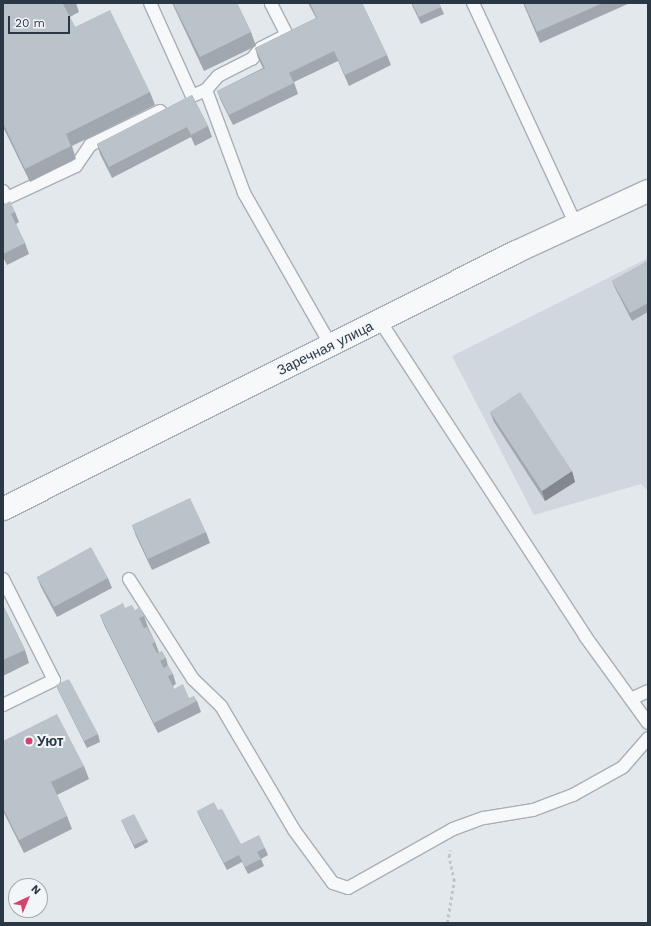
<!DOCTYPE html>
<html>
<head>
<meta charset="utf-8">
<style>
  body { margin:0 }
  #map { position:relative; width:651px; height:926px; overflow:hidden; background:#e3e8ec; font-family:"Work Sans",sans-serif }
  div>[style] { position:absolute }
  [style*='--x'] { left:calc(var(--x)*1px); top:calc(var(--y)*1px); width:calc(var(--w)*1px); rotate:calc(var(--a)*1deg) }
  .built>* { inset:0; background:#d1d7de }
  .path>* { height:2.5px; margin-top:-1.25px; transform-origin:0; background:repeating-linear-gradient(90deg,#c2c6cb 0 3px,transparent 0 6px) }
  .roads { filter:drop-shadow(1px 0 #a8afb7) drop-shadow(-1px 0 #a8afb7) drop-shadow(0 1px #a8afb7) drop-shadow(0 -1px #a8afb7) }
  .service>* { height:12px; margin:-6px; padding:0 6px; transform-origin:6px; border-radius:6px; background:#f7f8fa }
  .tertiary>* { height:22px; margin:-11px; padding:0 11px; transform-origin:11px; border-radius:11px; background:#f7f8fa }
  .wall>* { inset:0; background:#a0a7ae }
  .shaded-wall>* { inset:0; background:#82888d }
  .building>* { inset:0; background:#bac2ca }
  .dots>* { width:11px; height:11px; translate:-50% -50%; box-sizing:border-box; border:2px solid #f3f6f9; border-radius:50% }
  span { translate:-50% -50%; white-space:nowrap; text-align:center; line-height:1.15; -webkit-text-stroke:4px #f3f6f9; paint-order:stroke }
  .street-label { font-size:14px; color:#2a3745 }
  .poi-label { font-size:14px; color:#2a3745; font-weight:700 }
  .left { translate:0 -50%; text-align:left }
  .frame { position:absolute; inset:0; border:4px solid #2a3745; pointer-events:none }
  .north { position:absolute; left:8px; top:878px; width:40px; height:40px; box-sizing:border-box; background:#f3f6f9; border:1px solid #a3aab1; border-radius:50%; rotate:44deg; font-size:11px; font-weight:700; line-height:16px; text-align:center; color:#2a3745 }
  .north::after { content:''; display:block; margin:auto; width:14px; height:18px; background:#d5446d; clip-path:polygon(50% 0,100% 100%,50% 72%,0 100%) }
  .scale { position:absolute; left:8px; top:16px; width:62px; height:18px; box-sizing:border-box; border:2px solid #2a3745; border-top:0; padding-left:5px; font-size:12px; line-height:14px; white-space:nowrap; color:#2a3745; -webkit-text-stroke:3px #f3f6f9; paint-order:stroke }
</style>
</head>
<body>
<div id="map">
  <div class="built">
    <div style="clip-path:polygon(648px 258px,648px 491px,641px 484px,534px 515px,452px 356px)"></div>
  </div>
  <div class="path">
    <div style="--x:447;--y:923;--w:43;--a:-80.5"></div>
    <div style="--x:454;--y:881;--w:25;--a:-102"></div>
    <div style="--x:449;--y:857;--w:7;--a:-82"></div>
  </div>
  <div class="roads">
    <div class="service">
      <div style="--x:150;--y:3;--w:102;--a:65.7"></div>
      <div style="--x:192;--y:96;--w:15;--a:-23"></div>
      <div style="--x:206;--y:90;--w:18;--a:-49"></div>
      <div style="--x:218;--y:76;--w:38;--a:-27"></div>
      <div style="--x:252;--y:59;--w:14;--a:-51"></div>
      <div style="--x:261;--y:48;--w:29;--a:-27"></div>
      <div style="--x:287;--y:35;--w:36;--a:-117"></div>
      <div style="--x:473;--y:3;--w:245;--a:65.1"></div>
      <div style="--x:206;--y:90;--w:110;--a:69.7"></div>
      <div style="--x:244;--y:193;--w:174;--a:60.3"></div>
      <div style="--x:3;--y:191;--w:8;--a:60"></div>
      <div style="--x:7;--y:198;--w:76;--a:-24.9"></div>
      <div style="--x:76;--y:166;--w:25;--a:-56"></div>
      <div style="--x:90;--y:145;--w:78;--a:-25.9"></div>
      <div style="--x:380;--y:321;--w:376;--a:56.9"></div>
      <div style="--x:585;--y:636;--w:107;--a:54.1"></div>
      <div style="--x:3;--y:579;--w:113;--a:63.2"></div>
      <div style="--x:54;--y:680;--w:57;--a:153.9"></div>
      <div style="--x:129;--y:579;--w:119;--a:57.4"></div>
      <div style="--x:193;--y:679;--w:39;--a:44"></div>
      <div style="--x:221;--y:706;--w:144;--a:59.5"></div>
      <div style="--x:294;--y:830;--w:66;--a:53.7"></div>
      <div style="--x:333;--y:883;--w:16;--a:18"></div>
      <div style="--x:348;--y:888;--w:120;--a:-29.3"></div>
      <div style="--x:453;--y:829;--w:33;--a:-20"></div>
      <div style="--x:484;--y:818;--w:50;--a:-9.3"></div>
      <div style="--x:533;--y:810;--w:43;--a:-20.6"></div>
      <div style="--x:573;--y:795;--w:57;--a:-29.2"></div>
      <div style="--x:623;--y:767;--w:38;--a:-49"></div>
      <div style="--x:631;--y:699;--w:19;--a:-25"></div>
    </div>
    <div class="tertiary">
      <div style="--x:3;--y:509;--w:574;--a:-26.61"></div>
      <div style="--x:516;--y:252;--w:145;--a:-24.8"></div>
    </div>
  </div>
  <div class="wall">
    <div style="clip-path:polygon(3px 3px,76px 3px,79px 12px,70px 17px,75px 27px,150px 92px,155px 105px,72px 146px,76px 159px,30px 182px,3px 127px)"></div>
    <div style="clip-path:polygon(172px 3px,237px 3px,251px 32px,256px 46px,204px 71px)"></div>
    <div style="clip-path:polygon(308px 3px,362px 3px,387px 55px,391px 65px,349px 86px,338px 61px,294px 82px,298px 94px,233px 125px,221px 101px,217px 91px,263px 68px,258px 58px,255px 48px,316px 18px)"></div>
    <div style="clip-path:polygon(411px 3px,439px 3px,444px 14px,421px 24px)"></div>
    <div style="clip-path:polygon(523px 3px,630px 3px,540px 43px)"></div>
    <div style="clip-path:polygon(192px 95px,208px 126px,212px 137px,195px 146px,191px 137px,112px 178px,100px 154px,97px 144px)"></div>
    <div style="clip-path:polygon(3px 201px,5px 204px,15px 212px,19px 222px,16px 224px,25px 243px,29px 254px,7px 265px,3px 257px)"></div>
    <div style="clip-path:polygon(648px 261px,648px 312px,632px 321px,615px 288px,612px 281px)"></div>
    <div style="clip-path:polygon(490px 412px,572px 471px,575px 482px,545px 501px,494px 422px)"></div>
    <div style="clip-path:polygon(132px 525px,206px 532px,210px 543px,152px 570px,136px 536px)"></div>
    <div style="clip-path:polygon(37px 577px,108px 578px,112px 588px,57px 617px,41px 587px)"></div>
    <div style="clip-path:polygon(3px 605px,25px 650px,29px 663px,3px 676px)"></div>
    <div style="clip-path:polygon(125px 608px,144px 616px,148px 627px,155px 642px,159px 652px,166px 658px,168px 666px,173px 674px,176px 684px,173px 686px,174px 689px,189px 698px,197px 701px,201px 712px,158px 733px,104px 625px,100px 615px)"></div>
    <div style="clip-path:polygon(56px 685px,98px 734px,100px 742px,87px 748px,59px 692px)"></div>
    <div style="clip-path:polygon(3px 741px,84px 766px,89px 779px,57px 795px,67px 816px,72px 829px,24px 853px,3px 811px)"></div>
    <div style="clip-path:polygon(197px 811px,241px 844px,265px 848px,268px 855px,261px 859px,264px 866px,248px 874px,242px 862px,227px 870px,200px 818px)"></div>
    <div style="clip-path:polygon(121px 820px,147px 839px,148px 842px,135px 849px)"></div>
  </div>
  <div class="shaded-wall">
    <div style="clip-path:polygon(572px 471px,575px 482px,545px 501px,542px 491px)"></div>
  </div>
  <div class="building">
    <div style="clip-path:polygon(3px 3px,66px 3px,63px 4px,75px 27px,110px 10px,150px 92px,66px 134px,71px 146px,25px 169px,3px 123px)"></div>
    <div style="clip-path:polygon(173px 3px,237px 3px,251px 32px,200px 57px)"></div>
    <div style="clip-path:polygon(310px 3px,362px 3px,387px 55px,345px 75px,334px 51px,289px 73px,294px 83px,229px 115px,217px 91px,265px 68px,255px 48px,317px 18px)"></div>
    <div style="clip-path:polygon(412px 3px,439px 3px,441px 7px,419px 17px)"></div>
    <div style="clip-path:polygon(524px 3px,603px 3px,537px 32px)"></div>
    <div style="clip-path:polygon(192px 95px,208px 126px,191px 135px,187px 127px,109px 167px,97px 144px)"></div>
    <div style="clip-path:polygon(3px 201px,5px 204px,10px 201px,15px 212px,11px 214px,25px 243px,3px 254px)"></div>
    <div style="clip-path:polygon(648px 261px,648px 303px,630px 313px,612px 281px)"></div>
    <div style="clip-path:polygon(520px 392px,572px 471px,542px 491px,490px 412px)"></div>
    <div style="clip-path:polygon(190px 498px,206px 532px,148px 559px,132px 525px)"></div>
    <div style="clip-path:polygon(91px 547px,108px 578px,54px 607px,37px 577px)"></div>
    <div style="clip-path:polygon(123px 603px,125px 608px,132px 605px,135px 610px,140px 607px,144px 616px,139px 618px,144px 628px,147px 627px,155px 642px,152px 644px,157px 653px,162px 651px,166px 658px,160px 661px,164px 668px,168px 665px,173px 674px,168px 676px,174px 689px,183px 684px,189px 698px,194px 696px,197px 701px,154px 723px,100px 615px)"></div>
    <div style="clip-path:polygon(3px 605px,25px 650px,3px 660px)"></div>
    <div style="clip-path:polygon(69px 679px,98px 734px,84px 741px,56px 685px)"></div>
    <div style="clip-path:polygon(57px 714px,84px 766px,51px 782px,67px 816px,19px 840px,3px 808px,3px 741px)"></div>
    <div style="clip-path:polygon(214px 802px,218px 810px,222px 809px,241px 844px,259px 835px,265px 848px,257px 852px,261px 859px,245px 867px,239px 855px,224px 863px,197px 811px)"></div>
    <div style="clip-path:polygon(134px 814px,147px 839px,134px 845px,121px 820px)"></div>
  </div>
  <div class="dots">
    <div style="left:29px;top:741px;background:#d5446d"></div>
  </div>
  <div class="street-label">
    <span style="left:325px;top:348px;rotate:-26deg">Заречная улица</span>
  </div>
  <div class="poi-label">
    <span class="left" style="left:37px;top:741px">Уют</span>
  </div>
  <div class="frame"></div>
  <div class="north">N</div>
  <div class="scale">20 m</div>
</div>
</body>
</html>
